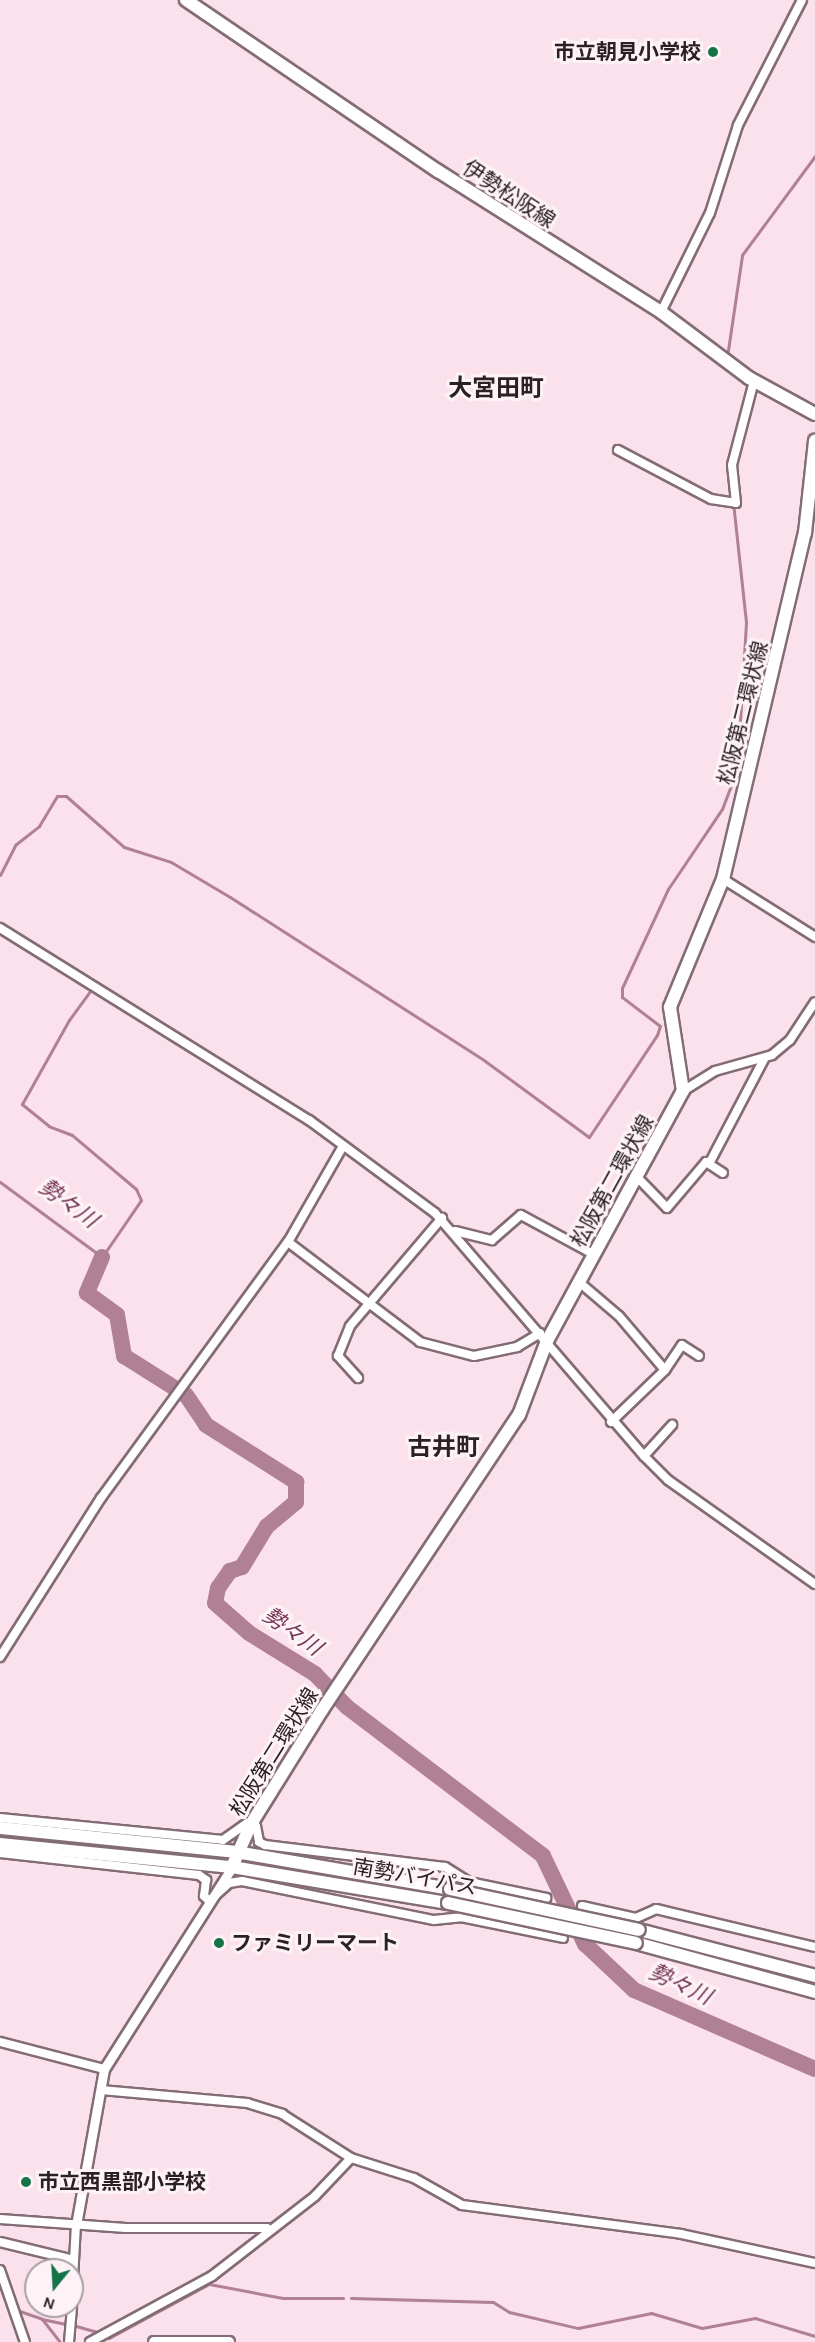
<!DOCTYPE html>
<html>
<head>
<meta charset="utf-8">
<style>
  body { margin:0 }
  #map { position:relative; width:815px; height:2342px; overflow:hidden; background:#fbe1eb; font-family:Karla,"Noto Sans JP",sans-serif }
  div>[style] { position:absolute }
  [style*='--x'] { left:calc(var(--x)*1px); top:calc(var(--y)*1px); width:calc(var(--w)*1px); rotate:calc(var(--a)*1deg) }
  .stream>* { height:3px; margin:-1.5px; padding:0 1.5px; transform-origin:1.5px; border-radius:1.5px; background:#b08094 }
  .river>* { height:16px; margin:-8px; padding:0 8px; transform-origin:8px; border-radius:8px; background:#b08094 }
  .roads { filter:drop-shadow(2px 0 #836c75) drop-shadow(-2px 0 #836c75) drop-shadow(0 2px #836c75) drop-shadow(0 -2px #836c75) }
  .minor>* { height:8px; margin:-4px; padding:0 4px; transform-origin:4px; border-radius:4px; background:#fff }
  .tertiary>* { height:9px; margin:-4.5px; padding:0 4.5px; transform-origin:4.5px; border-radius:4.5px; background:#fff }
  .secondary>* { height:10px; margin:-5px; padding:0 5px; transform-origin:5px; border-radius:5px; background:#fff }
  .primary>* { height:12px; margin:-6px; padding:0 6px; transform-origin:6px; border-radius:6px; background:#fff }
  .trunk>* { height:12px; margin:-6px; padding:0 6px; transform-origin:6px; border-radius:6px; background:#fff }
  .bridges { filter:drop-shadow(2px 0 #836c75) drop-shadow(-2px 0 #836c75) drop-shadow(0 2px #836c75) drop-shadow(0 -2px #836c75) }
  .trunk-bridge>* { height:12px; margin:-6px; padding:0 6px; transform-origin:6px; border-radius:6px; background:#fff }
  .dots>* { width:16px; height:16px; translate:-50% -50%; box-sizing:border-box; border:3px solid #fdf3f7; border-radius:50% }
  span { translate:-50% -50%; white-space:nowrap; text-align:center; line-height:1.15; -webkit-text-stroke:6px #fdf3f7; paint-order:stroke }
  .poi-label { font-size:21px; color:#2b2125; font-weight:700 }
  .right { translate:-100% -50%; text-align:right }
  .left { translate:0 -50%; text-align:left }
  .street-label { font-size:21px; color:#2b2125 }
  .water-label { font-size:22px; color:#743553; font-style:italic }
  .quarter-label { font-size:24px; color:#2b2125; font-weight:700 }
  .north { position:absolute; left:24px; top:2258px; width:60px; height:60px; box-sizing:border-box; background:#fdf3f7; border:2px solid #a99fa3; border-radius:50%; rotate:198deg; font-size:16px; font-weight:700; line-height:24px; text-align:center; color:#2b2125 }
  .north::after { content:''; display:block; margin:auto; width:21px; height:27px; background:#157348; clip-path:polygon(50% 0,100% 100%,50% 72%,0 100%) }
</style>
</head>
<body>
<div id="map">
  <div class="stream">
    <div style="--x:727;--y:357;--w:103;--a:-81.6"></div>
    <div style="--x:742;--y:255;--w:123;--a:-53.6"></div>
    <div style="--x:731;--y:455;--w:74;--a:-76.7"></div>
    <div style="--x:729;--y:464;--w:32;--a:85"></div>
    <div style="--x:0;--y:875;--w:34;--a:-63"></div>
    <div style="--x:15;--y:845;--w:31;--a:-38"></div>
    <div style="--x:39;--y:826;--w:35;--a:-59"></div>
    <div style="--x:57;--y:796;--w:9;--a:0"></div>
    <div style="--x:66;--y:796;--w:77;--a:41.3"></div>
    <div style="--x:124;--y:847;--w:49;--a:17.7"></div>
    <div style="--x:171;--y:862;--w:69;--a:30.7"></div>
    <div style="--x:230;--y:897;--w:303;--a:32.7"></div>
    <div style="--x:485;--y:1061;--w:129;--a:36.2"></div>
    <div style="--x:589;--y:1137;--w:123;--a:-56.3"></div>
    <div style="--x:657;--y:1035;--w:9;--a:-72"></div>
    <div style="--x:660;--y:1026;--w:48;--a:-142.7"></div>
    <div style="--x:622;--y:997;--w:9;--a:-90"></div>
    <div style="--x:622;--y:988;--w:109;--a:-65.1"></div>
    <div style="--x:668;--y:889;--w:97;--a:-56"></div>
    <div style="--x:722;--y:809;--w:42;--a:-69"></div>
    <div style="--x:737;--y:770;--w:148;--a:-86.5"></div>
    <div style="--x:746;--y:622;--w:120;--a:-96.2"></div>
    <div style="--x:0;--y:1182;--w:127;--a:36.3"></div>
    <div style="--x:102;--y:1257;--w:69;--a:-55.6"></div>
    <div style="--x:141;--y:1200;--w:12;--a:-114"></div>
    <div style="--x:136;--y:1189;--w:84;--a:-139.8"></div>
    <div style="--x:72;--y:1135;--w:25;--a:-159"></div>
    <div style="--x:49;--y:1126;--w:35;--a:-141"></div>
    <div style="--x:22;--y:1104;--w:96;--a:-60.8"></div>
    <div style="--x:69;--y:1020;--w:46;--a:-53.9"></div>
    <div style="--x:96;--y:983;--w:62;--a:-148.1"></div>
    <div style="--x:0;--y:2285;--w:23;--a:70"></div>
    <div style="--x:8;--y:2307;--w:36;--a:19"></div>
    <div style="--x:42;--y:2319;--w:29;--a:52"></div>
    <div style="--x:351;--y:2298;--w:142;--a:1.6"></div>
    <div style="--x:493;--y:2302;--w:19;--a:32"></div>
    <div style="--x:509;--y:2312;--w:71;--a:13.1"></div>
    <div style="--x:578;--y:2328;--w:75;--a:-11.6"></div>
    <div style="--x:651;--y:2313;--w:53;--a:16.4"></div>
    <div style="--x:702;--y:2328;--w:54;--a:-10.7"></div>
    <div style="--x:755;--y:2318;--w:63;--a:16.7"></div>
    <div style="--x:42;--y:2319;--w:24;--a:12"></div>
    <div style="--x:76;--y:2326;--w:22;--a:16"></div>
    <div style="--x:109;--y:2338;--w:114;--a:-28.4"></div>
    <div style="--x:209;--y:2284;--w:75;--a:10.7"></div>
    <div style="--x:283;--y:2298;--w:60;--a:0"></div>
  </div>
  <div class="river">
    <div style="--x:102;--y:1257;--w:39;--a:113"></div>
    <div style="--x:87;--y:1293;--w:37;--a:36"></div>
    <div style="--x:117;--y:1315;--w:42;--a:80.3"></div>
    <div style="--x:124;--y:1356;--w:73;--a:32.2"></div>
    <div style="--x:186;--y:1395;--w:36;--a:56"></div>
    <div style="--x:206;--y:1425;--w:107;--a:32.3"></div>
    <div style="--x:296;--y:1482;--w:20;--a:90"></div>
    <div style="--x:296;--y:1502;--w:38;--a:140"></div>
    <div style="--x:267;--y:1526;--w:48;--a:121.4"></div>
    <div style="--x:242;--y:1567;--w:13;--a:162"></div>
    <div style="--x:230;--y:1571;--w:21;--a:125"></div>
    <div style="--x:218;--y:1588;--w:15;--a:101"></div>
    <div style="--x:215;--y:1603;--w:45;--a:41.4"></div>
    <div style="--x:249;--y:1633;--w:78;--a:31.8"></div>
    <div style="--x:315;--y:1674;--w:46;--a:45.9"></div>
    <div style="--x:347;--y:1707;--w:246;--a:37.2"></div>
    <div style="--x:543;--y:1856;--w:98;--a:64.5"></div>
    <div style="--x:585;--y:1944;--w:67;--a:43.2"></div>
    <div style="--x:634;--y:1990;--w:197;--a:23.6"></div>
  </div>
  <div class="roads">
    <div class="minor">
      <div style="--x:661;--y:312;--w:110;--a:-63.7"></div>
      <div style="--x:710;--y:213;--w:92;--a:-72.3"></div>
      <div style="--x:738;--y:125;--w:140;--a:-62.9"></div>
      <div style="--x:618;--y:450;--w:105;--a:27.8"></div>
      <div style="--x:711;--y:499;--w:25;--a:9"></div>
      <div style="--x:736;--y:503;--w:38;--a:-96"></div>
      <div style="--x:732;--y:465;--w:87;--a:-75.3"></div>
      <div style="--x:723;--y:879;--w:109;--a:32.2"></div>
      <div style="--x:0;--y:928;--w:364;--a:31.9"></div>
      <div style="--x:309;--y:1120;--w:157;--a:36.4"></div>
      <div style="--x:435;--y:1213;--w:321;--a:49.3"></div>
      <div style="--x:644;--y:1456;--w:34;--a:45"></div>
      <div style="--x:668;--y:1480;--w:180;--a:35.3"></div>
      <div style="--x:683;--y:1091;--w:38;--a:-32"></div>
      <div style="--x:715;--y:1071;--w:59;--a:-15.7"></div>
      <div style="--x:772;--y:1055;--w:23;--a:-40"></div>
      <div style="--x:790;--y:1040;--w:45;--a:-56.7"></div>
      <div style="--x:710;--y:1162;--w:116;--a:-62.3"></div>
      <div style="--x:637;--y:1177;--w:43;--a:45.9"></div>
      <div style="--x:667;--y:1208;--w:60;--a:-49.7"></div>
      <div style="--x:706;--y:1162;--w:20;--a:33"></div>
      <div style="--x:455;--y:1231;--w:38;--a:14"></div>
      <div style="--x:492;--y:1240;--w:38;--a:-41"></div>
      <div style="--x:521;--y:1215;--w:82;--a:28.4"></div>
      <div style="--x:288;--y:1242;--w:166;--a:37.1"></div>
      <div style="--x:420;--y:1342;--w:56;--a:14.5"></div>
      <div style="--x:474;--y:1356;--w:44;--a:-11.8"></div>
      <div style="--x:517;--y:1347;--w:27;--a:-31"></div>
      <div style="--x:579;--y:1282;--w:52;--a:40.4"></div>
      <div style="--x:619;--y:1316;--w:71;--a:49.6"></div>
      <div style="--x:665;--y:1370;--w:75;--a:136.1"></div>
      <div style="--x:665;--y:1370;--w:30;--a:-56"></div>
      <div style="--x:682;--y:1345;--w:20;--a:33"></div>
      <div style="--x:358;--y:1378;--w:30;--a:-132"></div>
      <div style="--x:338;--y:1356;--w:32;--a:-68"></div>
      <div style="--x:350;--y:1326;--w:142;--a:-49.6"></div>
      <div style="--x:644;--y:1456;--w:42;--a:-47.9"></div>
      <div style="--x:0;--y:1657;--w:188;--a:-57.6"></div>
      <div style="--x:101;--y:1498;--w:317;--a:-53.9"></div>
      <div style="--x:288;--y:1242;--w:111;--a:-60.2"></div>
      <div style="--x:0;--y:1818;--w:224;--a:5.6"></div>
      <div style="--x:223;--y:1840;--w:29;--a:-35"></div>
      <div style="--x:247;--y:1823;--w:9;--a:18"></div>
      <div style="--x:256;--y:1826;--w:16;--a:79"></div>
      <div style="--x:259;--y:1842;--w:7;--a:27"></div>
      <div style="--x:265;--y:1845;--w:181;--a:7"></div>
      <div style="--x:445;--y:1867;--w:28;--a:32"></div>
      <div style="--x:469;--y:1882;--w:79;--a:11.7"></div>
      <div style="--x:0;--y:1853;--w:200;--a:6.3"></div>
      <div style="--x:199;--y:1875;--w:9;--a:36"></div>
      <div style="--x:206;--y:1880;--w:16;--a:97"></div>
      <div style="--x:204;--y:1896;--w:7;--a:45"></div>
      <div style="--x:209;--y:1901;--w:27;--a:-42"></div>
      <div style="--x:229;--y:1883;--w:13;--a:-9"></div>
      <div style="--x:242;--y:1881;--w:196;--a:11.5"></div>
      <div style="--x:434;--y:1920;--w:27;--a:-6"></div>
      <div style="--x:461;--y:1917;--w:104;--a:11.6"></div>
      <div style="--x:582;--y:1906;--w:55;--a:12.5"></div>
      <div style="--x:636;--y:1918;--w:22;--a:-24"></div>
      <div style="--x:656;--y:1909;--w:163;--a:13.4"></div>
      <div style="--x:0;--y:2042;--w:107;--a:14.6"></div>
      <div style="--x:101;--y:2090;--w:147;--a:5.1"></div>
      <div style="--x:247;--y:2103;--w:37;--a:17"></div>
      <div style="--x:282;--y:2114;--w:82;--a:32.5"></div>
      <div style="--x:351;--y:2158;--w:66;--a:17.6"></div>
      <div style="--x:414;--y:2178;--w:55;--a:29.4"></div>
      <div style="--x:462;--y:2205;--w:221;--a:7.5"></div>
      <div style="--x:681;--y:2234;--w:137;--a:12.2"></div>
      <div style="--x:0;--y:2219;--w:126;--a:4.1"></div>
      <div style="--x:126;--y:2228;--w:141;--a:0"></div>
      <div style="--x:0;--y:2242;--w:76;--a:13.7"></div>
      <div style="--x:0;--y:2270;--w:76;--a:70.9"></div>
      <div style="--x:72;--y:2298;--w:73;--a:-86.9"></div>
      <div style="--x:69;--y:2342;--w:36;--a:-85"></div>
      <div style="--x:90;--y:2342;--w:139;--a:-28.4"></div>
      <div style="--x:212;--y:2276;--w:130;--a:-37.8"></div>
      <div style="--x:315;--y:2196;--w:52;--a:-46.5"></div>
    </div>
    <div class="tertiary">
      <div style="--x:76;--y:2225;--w:158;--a:-79.8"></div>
      <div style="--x:104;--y:2069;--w:239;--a:-57.6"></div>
    </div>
    <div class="secondary">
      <div style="--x:154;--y:2342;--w:75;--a:0"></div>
    </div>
    <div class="primary">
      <div style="--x:186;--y:0;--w:305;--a:34.2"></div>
      <div style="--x:438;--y:171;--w:264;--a:32.3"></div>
      <div style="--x:661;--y:312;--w:110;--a:36.9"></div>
      <div style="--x:749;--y:378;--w:75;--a:28.6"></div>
      <div style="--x:232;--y:1867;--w:47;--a:-66.2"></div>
      <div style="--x:251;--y:1824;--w:134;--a:-58.1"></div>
      <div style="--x:322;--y:1710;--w:355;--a:-56.3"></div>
      <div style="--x:519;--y:1415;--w:79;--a:-69.3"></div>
      <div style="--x:547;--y:1341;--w:285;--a:-61.5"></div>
      <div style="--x:683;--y:1091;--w:85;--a:-98.8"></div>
      <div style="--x:670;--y:1007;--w:139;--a:-67.5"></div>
      <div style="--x:723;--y:879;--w:356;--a:-76.7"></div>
      <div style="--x:805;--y:533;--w:93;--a:-83.8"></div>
    </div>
    <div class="trunk">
      <div style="--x:0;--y:1828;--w:237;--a:5.8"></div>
      <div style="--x:236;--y:1852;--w:217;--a:9.8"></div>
      <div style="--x:0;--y:1844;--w:233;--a:5.7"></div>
      <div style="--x:232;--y:1867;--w:219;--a:9.5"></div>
      <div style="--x:639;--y:1930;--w:182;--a:14.6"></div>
      <div style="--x:636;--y:1943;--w:186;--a:15.3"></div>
    </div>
  </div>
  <div class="bridges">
    <div class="trunk-bridge">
      <div style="--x:450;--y:1889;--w:193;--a:12.2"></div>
      <div style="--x:448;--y:1903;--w:192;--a:12"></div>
    </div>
  </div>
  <div class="dots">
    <div style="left:713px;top:52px;background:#157348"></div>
    <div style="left:219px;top:1943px;background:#157348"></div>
    <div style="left:26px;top:2182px;background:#157348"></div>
  </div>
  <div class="poi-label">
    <span class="right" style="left:701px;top:52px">市立朝見小学校</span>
    <span class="left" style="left:231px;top:1943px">ファミリーマート</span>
    <span class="left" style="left:38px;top:2182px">市立西黒部小学校</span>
  </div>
  <div class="street-label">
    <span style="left:509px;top:194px;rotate:33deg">伊勢松阪線</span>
    <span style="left:743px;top:713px;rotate:-76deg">松阪第二環状線</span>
    <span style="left:612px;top:1181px;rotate:-61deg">松阪第二環状線</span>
    <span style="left:274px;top:1752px;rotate:-58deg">松阪第二環状線</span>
    <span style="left:415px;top:1877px;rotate:10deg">南勢バイパス</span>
  </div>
  <div class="water-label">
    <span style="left:68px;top:1204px;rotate:36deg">勢々川</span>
    <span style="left:292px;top:1632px;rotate:35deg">勢々川</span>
    <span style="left:680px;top:1985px;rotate:25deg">勢々川</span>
  </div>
  <div class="quarter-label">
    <span style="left:496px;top:389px">大宮田町</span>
    <span style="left:444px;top:1448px">古井町</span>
  </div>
  <div class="north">N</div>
</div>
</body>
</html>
